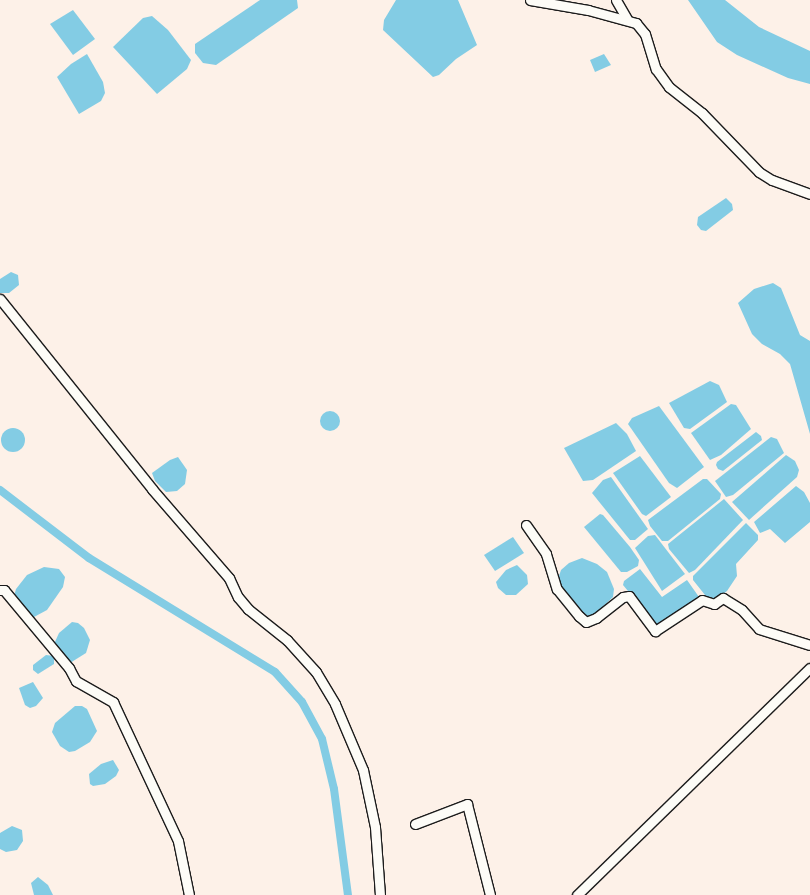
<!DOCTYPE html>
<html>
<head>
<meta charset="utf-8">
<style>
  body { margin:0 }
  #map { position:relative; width:810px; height:895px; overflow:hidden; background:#fdf1e8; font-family:"Gochi Hand",sans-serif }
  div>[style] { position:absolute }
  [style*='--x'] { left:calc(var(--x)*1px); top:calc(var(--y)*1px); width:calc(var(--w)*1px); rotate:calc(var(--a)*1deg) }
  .water>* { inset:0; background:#83cce4 }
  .round { border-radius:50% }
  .canal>* { height:8px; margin:-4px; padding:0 4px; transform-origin:4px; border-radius:4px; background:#83cce4 }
  .roads { filter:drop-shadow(1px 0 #1c1c1c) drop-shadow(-1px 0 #1c1c1c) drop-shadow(0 1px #1c1c1c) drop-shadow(0 -1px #1c1c1c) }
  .minor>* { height:9px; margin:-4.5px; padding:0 4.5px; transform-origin:4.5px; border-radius:4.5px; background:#fdfcf7 }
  span { translate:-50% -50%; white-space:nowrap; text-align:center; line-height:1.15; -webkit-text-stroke:3.5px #fdfcf7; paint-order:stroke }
</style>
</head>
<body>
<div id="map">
  <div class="water">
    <div style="clip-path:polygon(260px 0,297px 0,298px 8px,216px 65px,203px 63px,195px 53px,195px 44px)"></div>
    <div style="clip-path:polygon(396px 0,458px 0,477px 45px,456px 59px,439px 75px,433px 77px,383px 30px,384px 20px)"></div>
    <div style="clip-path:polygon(688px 0,725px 0,759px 27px,810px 51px,810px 84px,788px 78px,737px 55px,717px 42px)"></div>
    <div style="clip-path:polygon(73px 10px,95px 39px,73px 55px,50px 24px)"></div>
    <div style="clip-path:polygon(152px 16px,168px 30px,191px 60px,187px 69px,157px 94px,113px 47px,143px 18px)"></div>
    <div style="clip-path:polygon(87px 54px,103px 82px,105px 93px,101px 101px,79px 114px,57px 77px,71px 64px)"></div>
    <div style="clip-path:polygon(604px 54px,611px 65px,595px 72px,590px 60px)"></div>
    <div style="clip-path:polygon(726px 198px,732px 204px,733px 210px,706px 231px,701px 230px,697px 225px,698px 217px)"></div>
    <div style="clip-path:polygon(11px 272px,18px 275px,19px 285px,9px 293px,0 293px,0 279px)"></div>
    <div style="clip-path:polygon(773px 283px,781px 288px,800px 335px,810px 341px,810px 434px,790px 364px,780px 354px,762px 344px,752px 334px,738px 303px,754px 289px)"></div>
    <div style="clip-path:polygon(710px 381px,719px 385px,727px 402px,690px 429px,684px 428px,669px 403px)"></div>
    <div style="clip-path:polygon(731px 404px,736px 405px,751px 429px,721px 455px,710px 460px,691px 433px)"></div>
    <div style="clip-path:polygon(659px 406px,704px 467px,677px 488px,669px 483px,628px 424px,632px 418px)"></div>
    <div class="round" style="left:320px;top:411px;width:20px;height:20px"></div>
    <div style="clip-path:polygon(616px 423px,627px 434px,636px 451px,593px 480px,583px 481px,564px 448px)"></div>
    <div class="round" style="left:1px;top:428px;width:24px;height:24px"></div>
    <div style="clip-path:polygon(756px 432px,761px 436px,762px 440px,723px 471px,718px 469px,716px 465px,717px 462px)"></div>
    <div style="clip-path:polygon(771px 437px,777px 439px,784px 453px,733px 495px,726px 497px,715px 481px)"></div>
    <div style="clip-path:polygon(786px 455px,795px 461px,799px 470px,797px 477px,749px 520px,732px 502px)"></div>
    <div style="clip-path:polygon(640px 456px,671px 497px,646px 516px,642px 514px,613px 473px)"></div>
    <div style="clip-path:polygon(178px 457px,187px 470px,185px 484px,177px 491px,166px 492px,155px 481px,152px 473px,170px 460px)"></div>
    <div style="clip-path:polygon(611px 477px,648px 529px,635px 540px,630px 540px,592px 493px,603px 480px)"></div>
    <div style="clip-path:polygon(703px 479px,707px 479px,721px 494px,720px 499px,668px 541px,662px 541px,650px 526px,648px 520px)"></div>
    <div style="clip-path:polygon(796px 486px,804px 492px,810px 503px,810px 522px,785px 543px,770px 529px,760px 533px,754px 522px)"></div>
    <div style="clip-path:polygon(724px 499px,743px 520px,695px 570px,689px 573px,669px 549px,668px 544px)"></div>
    <div style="clip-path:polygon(600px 514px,603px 515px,630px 547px,639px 560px,638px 566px,627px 572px,621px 572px,584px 527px)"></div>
    <div style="clip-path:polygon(746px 523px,758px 535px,758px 540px,736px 564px,737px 576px,727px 591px,714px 601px,709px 600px,693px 580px,693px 576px)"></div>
    <div style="clip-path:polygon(655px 535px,685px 574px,662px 591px,635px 548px,648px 536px)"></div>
    <div style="clip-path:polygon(513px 537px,524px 553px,495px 571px,484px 555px)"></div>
    <div style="clip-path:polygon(582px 558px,597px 564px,607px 572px,614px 589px,613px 597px,592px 617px,586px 617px,563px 593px,557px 582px,561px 570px,569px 563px)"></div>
    <div style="clip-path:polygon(517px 565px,527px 575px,528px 584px,516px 595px,506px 595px,498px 588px,496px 582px,506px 570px)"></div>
    <div style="clip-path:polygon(44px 567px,59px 569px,65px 577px,63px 587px,47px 610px,34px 617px,29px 616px,14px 596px,16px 589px,27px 575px)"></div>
    <div style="clip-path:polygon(640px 569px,662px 597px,687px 580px,699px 597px,658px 627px,623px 585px,624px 581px)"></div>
    <div style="clip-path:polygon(72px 622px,78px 623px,84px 628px,90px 640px,86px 653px,70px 663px,54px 644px,59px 633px)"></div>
    <div style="clip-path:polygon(46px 655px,54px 656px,54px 664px,38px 674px,33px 670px,33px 665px)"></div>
    <div style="clip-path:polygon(33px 682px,43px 698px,36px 706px,30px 708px,25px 705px,19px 688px)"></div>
    <div style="clip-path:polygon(75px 706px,82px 706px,87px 709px,97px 731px,90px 742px,75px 751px,69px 752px,60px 746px,52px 732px,55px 723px)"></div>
    <div style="clip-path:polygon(113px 760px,119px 770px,116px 776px,105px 784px,93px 786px,90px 784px,89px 774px,101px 764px)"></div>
    <div style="clip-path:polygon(12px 826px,22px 830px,23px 841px,17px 850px,6px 852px,0 849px,0 833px)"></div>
    <div style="clip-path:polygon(38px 877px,48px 885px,53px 895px,34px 895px,31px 883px)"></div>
  </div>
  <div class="canal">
    <div style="--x:0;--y:490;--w:112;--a:37.4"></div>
    <div style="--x:89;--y:558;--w:218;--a:31.5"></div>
    <div style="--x:275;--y:672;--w:40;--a:48"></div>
    <div style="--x:302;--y:702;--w:42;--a:61.6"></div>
    <div style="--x:322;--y:739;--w:51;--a:76.5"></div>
    <div style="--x:334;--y:789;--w:107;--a:82.5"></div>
  </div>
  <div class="roads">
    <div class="minor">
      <div style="--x:530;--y:0;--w:59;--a:9.8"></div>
      <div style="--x:588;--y:10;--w:50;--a:15.2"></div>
      <div style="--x:636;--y:23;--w:14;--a:51"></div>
      <div style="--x:645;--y:34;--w:37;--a:73"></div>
      <div style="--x:656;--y:69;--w:22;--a:54"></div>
      <div style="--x:669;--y:87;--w:42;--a:38.2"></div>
      <div style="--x:702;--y:113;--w:82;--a:46"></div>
      <div style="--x:759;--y:172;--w:15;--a:32"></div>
      <div style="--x:772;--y:180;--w:40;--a:20.2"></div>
      <div style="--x:616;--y:0;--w:22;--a:60"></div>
      <div style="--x:0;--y:299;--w:243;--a:51.3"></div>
      <div style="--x:152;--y:489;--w:118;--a:49.1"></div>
      <div style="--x:229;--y:578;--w:21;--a:65"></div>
      <div style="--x:238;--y:597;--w:16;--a:50"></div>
      <div style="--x:248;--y:609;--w:50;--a:38.5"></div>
      <div style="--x:287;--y:640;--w:43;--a:47.8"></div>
      <div style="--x:316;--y:672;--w:37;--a:59"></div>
      <div style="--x:335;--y:704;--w:72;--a:67"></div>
      <div style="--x:363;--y:770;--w:58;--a:78.1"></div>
      <div style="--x:375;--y:827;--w:68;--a:85.8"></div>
      <div style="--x:526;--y:525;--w:35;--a:55"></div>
      <div style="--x:546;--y:554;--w:37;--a:73"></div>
      <div style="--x:557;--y:589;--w:35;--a:51"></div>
      <div style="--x:579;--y:616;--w:9;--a:41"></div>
      <div style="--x:586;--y:622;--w:11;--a:-22"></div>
      <div style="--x:596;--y:618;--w:34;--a:-38"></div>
      <div style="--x:623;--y:597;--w:6;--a:-9"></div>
      <div style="--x:629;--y:596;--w:44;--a:53.4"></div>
      <div style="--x:655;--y:631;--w:56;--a:-33.4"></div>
      <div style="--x:702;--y:600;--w:13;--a:18"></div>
      <div style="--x:714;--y:604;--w:11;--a:-34"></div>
      <div style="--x:723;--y:598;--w:22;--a:32"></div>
      <div style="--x:742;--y:610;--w:25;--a:48"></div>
      <div style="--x:759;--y:629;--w:53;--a:17.4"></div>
      <div style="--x:0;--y:590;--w:4;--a:0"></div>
      <div style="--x:4;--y:590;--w:102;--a:50.2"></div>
      <div style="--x:69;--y:668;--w:15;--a:62"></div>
      <div style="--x:76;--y:681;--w:43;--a:29.6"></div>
      <div style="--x:113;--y:702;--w:153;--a:64.9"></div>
      <div style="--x:178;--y:841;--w:55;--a:78.5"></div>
      <div style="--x:415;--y:824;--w:56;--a:-21"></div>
      <div style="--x:467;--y:804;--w:94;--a:75.8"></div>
      <div style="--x:577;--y:895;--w:325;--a:-44.3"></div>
    </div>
  </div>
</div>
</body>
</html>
